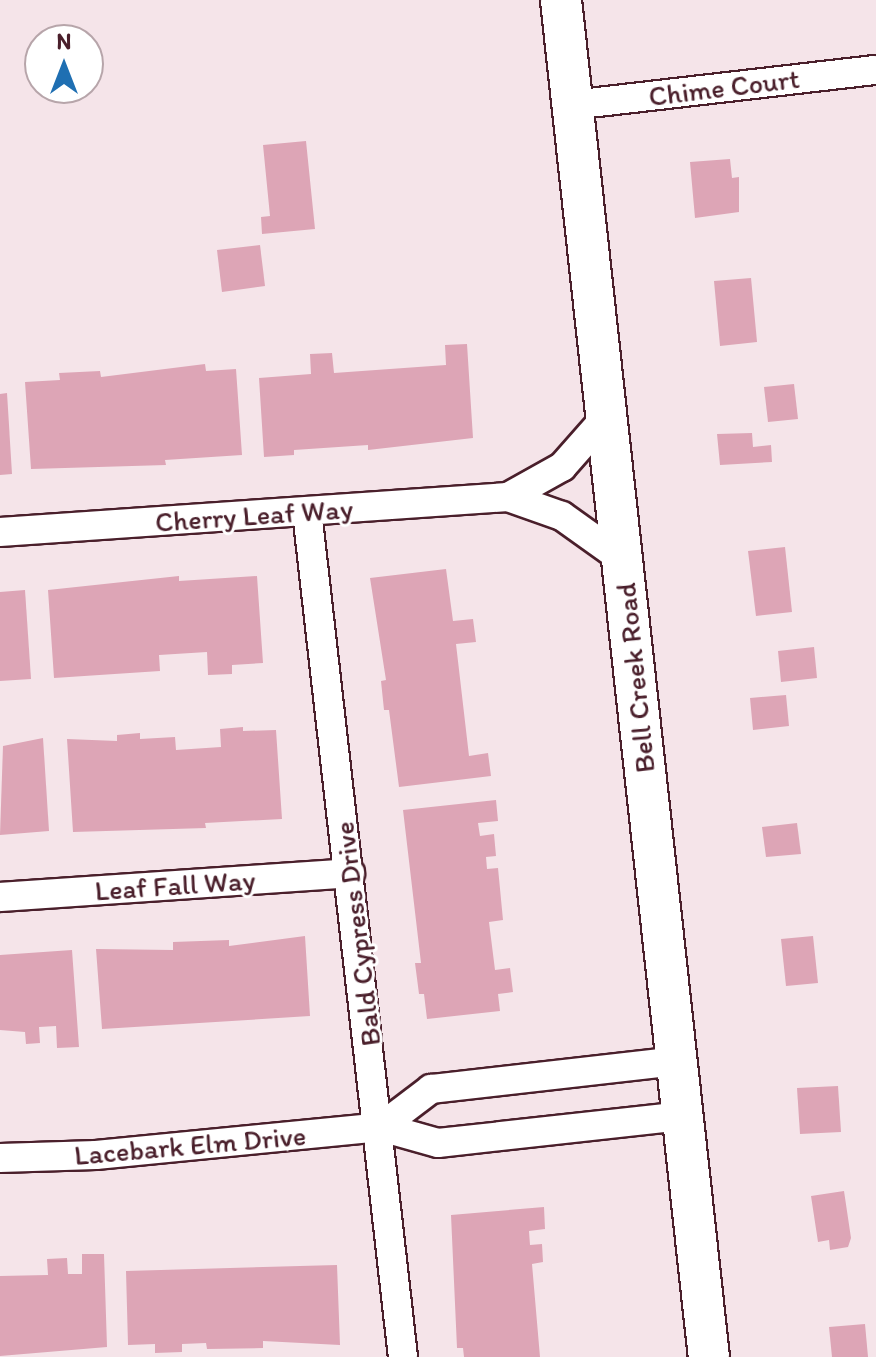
<!DOCTYPE html>
<html>
<head>
<meta charset="utf-8">
<style>
  body { margin:0 }
  #map { position:relative; width:876px; height:1357px; overflow:hidden; background:#f5e4e9; font-family:Itim,sans-serif }
  div>[style] { position:absolute }
  [style*='--x'] { left:calc(var(--x)*1px); top:calc(var(--y)*1px); width:calc(var(--w)*1px); rotate:calc(var(--a)*1deg) }
  .building>* { inset:0; background:#dda5b6 }
  .roads { filter:drop-shadow(2px 0 #4a1f2b) drop-shadow(-2px 0 #4a1f2b) drop-shadow(0 2px #4a1f2b) drop-shadow(0 -2px #4a1f2b) }
  .street>* { height:28px; margin:-14px; padding:0 14px; transform-origin:14px; border-radius:14px; background:#fff }
  .secondary>* { height:40px; margin:-20px; padding:0 20px; transform-origin:20px; border-radius:20px; background:#fff }
  span { translate:-50% -50%; white-space:nowrap; text-align:center; line-height:1.15; -webkit-text-stroke:6px #fff; paint-order:stroke }
  .street-label { font-size:28px; color:#4a1f2b }
  .north { position:absolute; left:24px; top:24px; width:80px; height:80px; box-sizing:border-box; background:#fff; border:2px solid #b7a5aa; border-radius:50%; rotate:0deg; font-size:22px; font-weight:700; line-height:32px; text-align:center; color:#4a1f2b }
  .north::after { content:''; display:block; margin:auto; width:28px; height:36px; background:#1f6fb2; clip-path:polygon(50% 0,100% 100%,50% 72%,0 100%) }
</style>
</head>
<body>
<div id="map">
  <div class="building">
    <div style="clip-path:polygon(306px 141px,315px 229px,262px 234px,261px 217px,270px 216px,263px 145px)"></div>
    <div style="clip-path:polygon(730px 159px,732px 178px,739px 177px,739px 212px,695px 218px,690px 162px)"></div>
    <div style="clip-path:polygon(260px 245px,265px 286px,222px 292px,217px 250px)"></div>
    <div style="clip-path:polygon(751px 278px,757px 342px,720px 346px,714px 281px)"></div>
    <div style="clip-path:polygon(467px 344px,473px 438px,368px 450px,368px 445px,294px 450px,294px 455px,264px 457px,259px 378px,311px 374px,310px 354px,332px 353px,334px 373px,446px 365px,445px 345px)"></div>
    <div style="clip-path:polygon(205px 364px,206px 371px,236px 369px,242px 455px,165px 460px,166px 465px,31px 469px,25px 382px,60px 380px,59px 373px,100px 371px,101px 377px)"></div>
    <div style="clip-path:polygon(794px 384px,798px 419px,768px 422px,764px 387px)"></div>
    <div style="clip-path:polygon(7px 393px,12px 474px,0 475px,0 394px)"></div>
    <div style="clip-path:polygon(752px 433px,753px 447px,771px 445px,772px 462px,720px 465px,717px 434px)"></div>
    <div style="clip-path:polygon(785px 547px,792px 612px,756px 616px,748px 551px)"></div>
    <div style="clip-path:polygon(446px 569px,453px 621px,473px 619px,476px 642px,456px 644px,469px 756px,488px 753px,491px 776px,399px 787px,389px 710px,384px 710px,381px 681px,386px 680px,370px 578px)"></div>
    <div style="clip-path:polygon(179px 576px,179px 581px,257px 576px,263px 663px,232px 665px,232px 674px,208px 675px,207px 652px,159px 655px,160px 671px,54px 678px,48px 590px)"></div>
    <div style="clip-path:polygon(25px 590px,31px 679px,0 681px,0 592px)"></div>
    <div style="clip-path:polygon(814px 647px,817px 678px,781px 682px,778px 651px)"></div>
    <div style="clip-path:polygon(786px 695px,789px 726px,753px 730px,750px 698px)"></div>
    <div style="clip-path:polygon(243px 727px,243px 731px,276px 730px,282px 819px,205px 823px,206px 828px,73px 832px,67px 739px,117px 741px,117px 735px,140px 733px,140px 739px,175px 737px,176px 750px,221px 747px,220px 729px)"></div>
    <div style="clip-path:polygon(43px 738px,49px 831px,0 835px,3px 746px)"></div>
    <div style="clip-path:polygon(496px 800px,498px 821px,478px 823px,480px 836px,494px 834px,496px 856px,486px 857px,487px 869px,498px 868px,503px 920px,489px 922px,495px 970px,510px 968px,513px 992px,498px 994px,500px 1011px,427px 1019px,424px 994px,419px 994px,415px 963px,421px 963px,403px 810px)"></div>
    <div style="clip-path:polygon(797px 823px,801px 854px,766px 857px,762px 827px)"></div>
    <div style="clip-path:polygon(305px 936px,310px 1016px,102px 1029px,96px 949px,173px 950px,173px 942px,229px 940px,229px 946px)"></div>
    <div style="clip-path:polygon(813px 936px,818px 983px,786px 986px,781px 939px)"></div>
    <div style="clip-path:polygon(72px 950px,79px 1047px,57px 1048px,56px 1026px,39px 1027px,40px 1043px,26px 1044px,25px 1032px,0 1030px,0 955px)"></div>
    <div style="clip-path:polygon(838px 1086px,841px 1132px,800px 1134px,797px 1088px)"></div>
    <div style="clip-path:polygon(844px 1191px,851px 1238px,848px 1247px,830px 1250px,829px 1240px,818px 1242px,811px 1196px)"></div>
    <div style="clip-path:polygon(544px 1207px,545px 1229px,529px 1231px,530px 1245px,542px 1244px,543px 1262px,532px 1264px,540px 1357px,464px 1357px,463px 1348px,457px 1348px,451px 1215px)"></div>
    <div style="clip-path:polygon(82px 1254px,104px 1254px,107px 1347px,0 1356px,0 1276px,48px 1275px,47px 1259px,67px 1258px,68px 1274px,82px 1274px)"></div>
    <div style="clip-path:polygon(337px 1265px,340px 1345px,263px 1341px,263px 1348px,207px 1349px,206px 1343px,182px 1344px,182px 1352px,155px 1353px,155px 1344px,128px 1345px,126px 1271px)"></div>
    <div style="clip-path:polygon(865px 1324px,868px 1357px,832px 1357px,829px 1327px)"></div>
  </div>
  <div class="roads">
    <div class="street">
      <div style="--x:572;--y:105;--w:306;--a:-6.6"></div>
      <div style="--x:508;--y:497;--w:62;--a:-29.1"></div>
      <div style="--x:562;--y:467;--w:68;--a:-48.6"></div>
      <div style="--x:307;--y:512;--w:850;--a:83.52"></div>
      <div style="--x:0;--y:532;--w:509;--a:-3.94"></div>
      <div style="--x:508;--y:497;--w:57;--a:19.4"></div>
      <div style="--x:562;--y:516;--w:74;--a:35.6"></div>
      <div style="--x:0;--y:897;--w:351;--a:-3.9"></div>
      <div style="--x:381;--y:1127;--w:63;--a:-37.2"></div>
      <div style="--x:431;--y:1089;--w:246;--a:-6.5"></div>
      <div style="--x:0;--y:1158;--w:96;--a:-1.8"></div>
      <div style="--x:96;--y:1155;--w:286;--a:-5.6"></div>
      <div style="--x:381;--y:1127;--w:59;--a:15.7"></div>
      <div style="--x:438;--y:1143;--w:245;--a:-6.3"></div>
    </div>
    <div class="secondary">
      <div style="--x:561;--y:0;--w:1365;--a:83.78"></div>
    </div>
  </div>
  <div class="street-label">
    <span style="left:724px;top:87px;rotate:-7deg">Chime Court</span>
    <span style="left:254px;top:515px;rotate:-4deg">Cherry Leaf Way</span>
    <span style="left:635px;top:678px;rotate:-96deg">Bell Creek Road</span>
    <span style="left:175px;top:885px;rotate:-4deg">Leaf Fall Way</span>
    <span style="left:357px;top:934px;rotate:-97deg">Bald Cypress Drive</span>
    <span style="left:190px;top:1145px;rotate:-5deg">Lacebark Elm Drive</span>
  </div>
  <div class="north">N</div>
</div>
</body>
</html>
